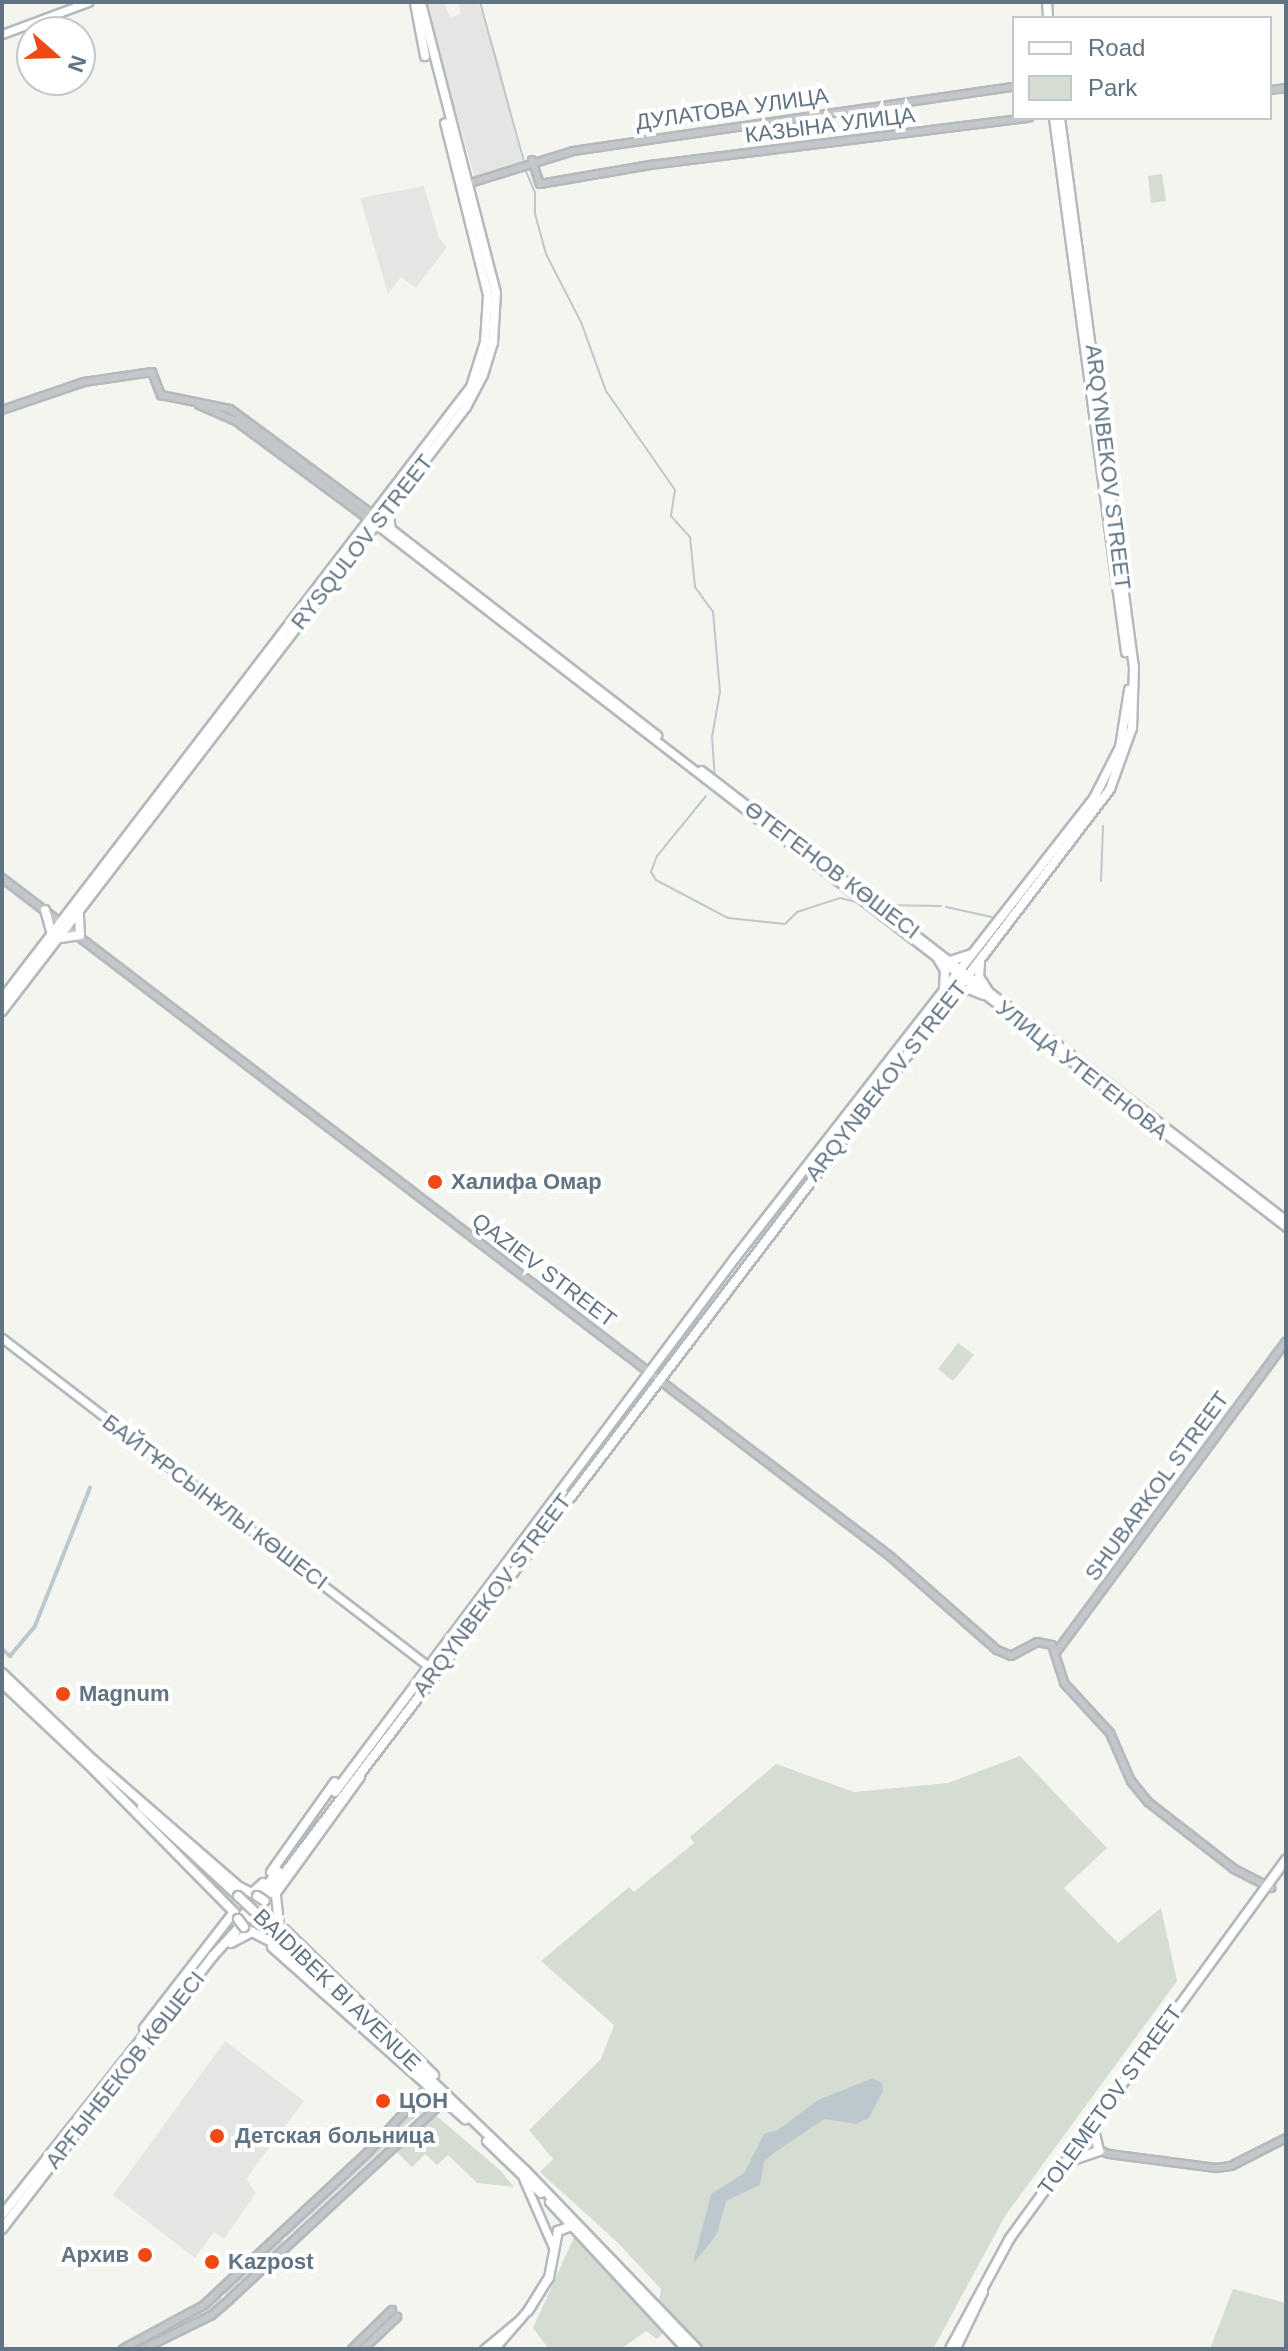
<!DOCTYPE html>
<html>
<head>
<meta charset="utf-8">
<style>
  body { margin:0 }
  #map { position:relative; width:1288px; height:2351px; overflow:hidden; background:#f5f5f0; font-family:Helvetica,sans-serif }
  div>[style] { position:absolute }
  [style*='--x'] { left:calc(var(--x)*1px); top:calc(var(--y)*1px); width:calc(var(--w)*1px); rotate:calc(var(--a)*1deg) }
  .built>* { inset:0; background:#e5e6e4 }
  .green>* { inset:0; background:#d5dcd1 }
  .water>* { inset:0; background:#bcc8cd }
  .stream>* { height:2px; margin:-1px; padding:0 1px; transform-origin:1px; border-radius:1px; background:#bcc8cd }
  .canal>* { height:4px; margin:-2px; padding:0 2px; transform-origin:2px; border-radius:2px; background:#bcc8cd }
  .roads { filter:drop-shadow(2px 0 #b3b9bd) drop-shadow(-2px 0 #b3b9bd) drop-shadow(0 2px #b3b9bd) drop-shadow(0 -2px #b3b9bd) }
  .tertiary>* { height:6px; margin:-3px; padding:0 3px; transform-origin:3px; border-radius:3px; background:#c3c7ca }
  .secondary>* { height:7px; margin:-3.5px; padding:0 3.5px; transform-origin:3.5px; border-radius:3.5px; background:#fff }
  .primary>* { height:8px; margin:-4px; padding:0 4px; transform-origin:4px; border-radius:4px; background:#fff }
  .bridges { filter:drop-shadow(2px 0 #b6babe) drop-shadow(-2px 0 #b6babe) drop-shadow(0 2px #b6babe) drop-shadow(0 -2px #b6babe) }
  .primary-bridge>* { height:8px; margin:-4px; padding:0 4px; transform-origin:4px; border-radius:4px; background:#fff }
  .dots>* { width:22px; height:22px; translate:-50% -50%; box-sizing:border-box; border:4px solid #fff; border-radius:50% }
  span { translate:-50% -50%; white-space:nowrap; text-align:center; line-height:1.15; -webkit-text-stroke:8px #fff; paint-order:stroke }
  .street-label { font-size:22px; color:#617483 }
  .poi-label { font-size:22px; color:#617483; font-weight:700 }
  .left { translate:0 -50%; text-align:left }
  .right { translate:-100% -50%; text-align:right }
  .frame { position:absolute; inset:0; border:4px solid #617483; pointer-events:none }
  .legend { position:absolute; left:1012px; top:16px; width:260px; height:104px; box-sizing:border-box; background:#fff; border:2px solid #c0c7cd; margin:0; padding:10px 14px; list-style:none; font-size:24px; color:#617483 }
  .legend li { display:flex; align-items:center; gap:16px; height:40px }
  .legend b { width:40px; border:2px solid #c0c7cd }
  .north { position:absolute; left:16px; top:16px; width:80px; height:80px; box-sizing:border-box; background:#fff; border:2px solid #c0c7cd; border-radius:50%; rotate:110deg; font-size:22px; font-weight:700; line-height:32px; text-align:center; color:#617483 }
  .north::after { content:''; display:block; margin:auto; width:28px; height:36px; background:#f04915; clip-path:polygon(50% 0,100% 100%,50% 72%,0 100%) }
</style>
</head>
<body>
<div id="map">
  <div class="built">
    <div style="clip-path:polygon(426px 2px,444px 2px,450px 18px,461px 14px,458px 2px,478px 2px,499px 63px,522px 162px,486px 179px,476px 182px,457px 116px,451px 117px)"></div>
    <div style="clip-path:polygon(424px 186px,439px 238px,447px 247px,416px 288px,401px 277px,388px 294px,360px 198px)"></div>
    <div style="clip-path:polygon(225px 2041px,304px 2101px,246px 2179px,256px 2193px,224px 2239px,214px 2232px,195px 2258px,113px 2195px)"></div>
  </div>
  <div class="green">
    <div style="clip-path:polygon(1162px 174px,1166px 201px,1151px 203px,1148px 176px)"></div>
    <div style="clip-path:polygon(958px 1343px,974px 1355px,953px 1381px,938px 1369px)"></div>
    <div style="clip-path:polygon(1020px 1756px,1107px 1848px,1064px 1888px,1118px 1943px,1161px 1908px,1177px 1981px,1005px 2216px,933px 2349px,705px 2349px,659px 2300px,661px 2289px,618px 2243px,540px 2172px,553px 2159px,529px 2130px,601px 2059px,614px 2025px,541px 1961px,629px 1887px,634px 1892px,694px 1843px,690px 1837px,776px 1764px,854px 1792px,948px 1783px)"></div>
    <div style="clip-path:polygon(417px 2099px,426px 2109px,393px 2135px,390px 2130px)"></div>
    <div style="clip-path:polygon(433px 2113px,500px 2170px,514px 2187px,477px 2183px,448px 2155px,437px 2165px,425px 2154px,412px 2167px,394px 2149px)"></div>
    <div style="clip-path:polygon(386px 2134px,391px 2141px,287px 2237px,283px 2233px)"></div>
    <div style="clip-path:polygon(280px 2235px,284px 2242px,226px 2295px,222px 2290px)"></div>
    <div style="clip-path:polygon(575px 2235px,665px 2331px,657px 2339px,646px 2331px,621px 2349px,549px 2349px,533px 2328px)"></div>
    <div style="clip-path:polygon(1233px 2289px,1286px 2303px,1286px 2349px,1210px 2349px)"></div>
    <div style="clip-path:polygon(217px 2293px,223px 2299px,209px 2311px,136px 2349px,123px 2349px)"></div>
  </div>
  <div class="water">
    <div style="clip-path:polygon(873px 2078px,882px 2083px,883px 2091px,869px 2118px,856px 2124px,824px 2119px,774px 2153px,764px 2162px,760px 2185px,726px 2201px,717px 2234px,693px 2264px,711px 2194px,744px 2173px,764px 2134px,778px 2130px,818px 2100px)"></div>
  </div>
  <div class="stream">
    <div style="--x:480;--y:2;--w:166;--a:74.6"></div>
    <div style="--x:525;--y:169;--w:25;--a:67"></div>
    <div style="--x:535;--y:192;--w:22;--a:90"></div>
    <div style="--x:535;--y:214;--w:41;--a:74.6"></div>
    <div style="--x:546;--y:254;--w:76;--a:62.8"></div>
    <div style="--x:581;--y:322;--w:73;--a:70.1"></div>
    <div style="--x:606;--y:391;--w:121;--a:55.1"></div>
    <div style="--x:675;--y:490;--w:26;--a:99"></div>
    <div style="--x:671;--y:516;--w:28;--a:48"></div>
    <div style="--x:690;--y:537;--w:50;--a:84.3"></div>
    <div style="--x:695;--y:587;--w:31;--a:54"></div>
    <div style="--x:713;--y:612;--w:80;--a:85"></div>
    <div style="--x:720;--y:692;--w:46;--a:100.1"></div>
    <div style="--x:712;--y:737;--w:39;--a:86"></div>
    <div style="--x:706;--y:796;--w:77;--a:129.2"></div>
    <div style="--x:657;--y:856;--w:17;--a:111"></div>
    <div style="--x:651;--y:872;--w:9;--a:58"></div>
    <div style="--x:656;--y:880;--w:81;--a:27.8"></div>
    <div style="--x:728;--y:918;--w:57;--a:6"></div>
    <div style="--x:785;--y:924;--w:17;--a:-45"></div>
    <div style="--x:797;--y:912;--w:45;--a:-18"></div>
    <div style="--x:840;--y:898;--w:25;--a:14"></div>
    <div style="--x:1101;--y:881;--w:55;--a:-87.9"></div>
    <div style="--x:882;--y:905;--w:59;--a:1"></div>
    <div style="--x:946;--y:907;--w:47;--a:12.3"></div>
  </div>
  <div class="canal">
    <div style="--x:2;--y:1649;--w:11;--a:41"></div>
    <div style="--x:10;--y:1656;--w:39;--a:-50"></div>
    <div style="--x:35;--y:1626;--w:149;--a:-68.3"></div>
  </div>
  <div class="roads">
    <div class="tertiary">
      <div style="--x:1270;--y:90;--w:16;--a:-7"></div>
      <div style="--x:532;--y:160;--w:25;--a:72"></div>
      <div style="--x:540;--y:184;--w:112;--a:-9.8"></div>
      <div style="--x:650;--y:165;--w:382;--a:-7.1"></div>
      <div style="--x:464;--y:185;--w:114;--a:-17.3"></div>
      <div style="--x:573;--y:151;--w:446;--a:-8.3"></div>
      <div style="--x:199;--y:405;--w:40;--a:23.4"></div>
      <div style="--x:236;--y:421;--w:167;--a:36.5"></div>
      <div style="--x:2;--y:410;--w:87;--a:-18.9"></div>
      <div style="--x:84;--y:382;--w:69;--a:-8.4"></div>
      <div style="--x:152;--y:372;--w:25;--a:69"></div>
      <div style="--x:161;--y:395;--w:70;--a:11.5"></div>
      <div style="--x:230;--y:409;--w:178;--a:36.5"></div>
      <div style="--x:2;--y:878;--w:1119;--a:37.37"></div>
      <div style="--x:891;--y:1557;--w:141;--a:41.3"></div>
      <div style="--x:997;--y:1650;--w:15;--a:23"></div>
      <div style="--x:1011;--y:1656;--w:30;--a:-28"></div>
      <div style="--x:1037;--y:1642;--w:15;--a:11"></div>
      <div style="--x:1052;--y:1645;--w:40;--a:72"></div>
      <div style="--x:1064;--y:1683;--w:68;--a:47.4"></div>
      <div style="--x:1110;--y:1733;--w:52;--a:66.4"></div>
      <div style="--x:1131;--y:1781;--w:27;--a:51"></div>
      <div style="--x:1148;--y:1802;--w:109;--a:37.9"></div>
      <div style="--x:1234;--y:1869;--w:42;--a:27.2"></div>
      <div style="--x:1057;--y:1651;--w:385;--a:-53.5"></div>
      <div style="--x:1079;--y:2142;--w:32;--a:22"></div>
      <div style="--x:1109;--y:2154;--w:108;--a:7.5"></div>
      <div style="--x:1216;--y:2168;--w:15;--a:-8"></div>
      <div style="--x:1231;--y:2166;--w:62;--a:-27"></div>
      <div style="--x:123;--y:2349;--w:92;--a:-28.5"></div>
      <div style="--x:204;--y:2305;--w:224;--a:-43"></div>
      <div style="--x:368;--y:2152;--w:87;--a:-47.3"></div>
      <div style="--x:143;--y:2349;--w:77;--a:-26.2"></div>
      <div style="--x:212;--y:2315;--w:23;--a:-41"></div>
      <div style="--x:229;--y:2300;--w:281;--a:-42.8"></div>
      <div style="--x:435;--y:2109;--w:20;--a:-135"></div>
      <div style="--x:352;--y:2349;--w:56;--a:-44.3"></div>
      <div style="--x:363;--y:2349;--w:47;--a:-43.3"></div>
    </div>
    <div class="secondary">
      <div style="--x:2;--y:34;--w:92;--a:-20.4"></div>
      <div style="--x:376;--y:517;--w:356;--a:37.8"></div>
      <div style="--x:373;--y:522;--w:1154;--a:37.67"></div>
      <div style="--x:701;--y:770;--w:738;--a:37.57"></div>
      <div style="--x:2;--y:1338;--w:538;--a:37.59"></div>
      <div style="--x:523;--y:2178;--w:75;--a:66.5"></div>
      <div style="--x:484;--y:2349;--w:47;--a:-39.8"></div>
      <div style="--x:494;--y:2349;--w:57;--a:-49.3"></div>
    </div>
    <div class="primary">
      <div style="--x:1047;--y:2;--w:16;--a:86"></div>
      <div style="--x:415;--y:3;--w:54;--a:79.3"></div>
      <div style="--x:1054;--y:118;--w:539;--a:82.32"></div>
      <div style="--x:388;--y:511;--w:18;--a:81"></div>
      <div style="--x:45;--y:910;--w:25;--a:74"></div>
      <div style="--x:61;--y:938;--w:19;--a:-9"></div>
      <div style="--x:80;--y:935;--w:22;--a:-93"></div>
      <div style="--x:938;--y:959;--w:13;--a:58"></div>
      <div style="--x:945;--y:970;--w:22;--a:93"></div>
      <div style="--x:950;--y:961;--w:22;--a:-18"></div>
      <div style="--x:980;--y:963;--w:14;--a:94"></div>
      <div style="--x:979;--y:977;--w:17;--a:57"></div>
      <div style="--x:956;--y:993;--w:14;--a:-17"></div>
      <div style="--x:969;--y:989;--w:16;--a:22"></div>
      <div style="--x:2;--y:999;--w:771;--a:-52.54"></div>
      <div style="--x:471;--y:387;--w:47;--a:-72.7"></div>
      <div style="--x:485;--y:342;--w:47;--a:-86.3"></div>
      <div style="--x:488;--y:295;--w:177;--a:-104"></div>
      <div style="--x:2;--y:1011;--w:762;--a:-52.47"></div>
      <div style="--x:466;--y:407;--w:36;--a:-62"></div>
      <div style="--x:483;--y:375;--w:34;--a:-73"></div>
      <div style="--x:493;--y:343;--w:50;--a:-86.6"></div>
      <div style="--x:496;--y:293;--w:301;--a:-104.5"></div>
      <div style="--x:2;--y:1673;--w:129;--a:43.7"></div>
      <div style="--x:2;--y:1683;--w:120;--a:43.3"></div>
      <div style="--x:92;--y:1759;--w:194;--a:41"></div>
      <div style="--x:238;--y:1886;--w:16;--a:27"></div>
      <div style="--x:252;--y:1893;--w:15;--a:-42"></div>
      <div style="--x:86;--y:1762;--w:211;--a:45.4"></div>
      <div style="--x:234;--y:1912;--w:147;--a:127.8"></div>
      <div style="--x:335;--y:1792;--w:667;--a:-53.16"></div>
      <div style="--x:735;--y:1258;--w:584;--a:-52.03"></div>
      <div style="--x:1094;--y:798;--w:57;--a:-63"></div>
      <div style="--x:1120;--y:747;--w:58;--a:-81"></div>
      <div style="--x:142;--y:1807;--w:131;--a:42.8"></div>
      <div style="--x:271;--y:1872;--w:110;--a:-54.6"></div>
      <div style="--x:237;--y:1923;--w:66;--a:-51.7"></div>
      <div style="--x:279;--y:1924;--w:31;--a:-96"></div>
      <div style="--x:276;--y:1893;--w:143;--a:-54.1"></div>
      <div style="--x:248;--y:1930;--w:33;--a:27"></div>
      <div style="--x:285;--y:1930;--w:208;--a:44.2"></div>
      <div style="--x:285;--y:1940;--w:332;--a:43.8"></div>
      <div style="--x:525;--y:2170;--w:248;--a:46.1"></div>
      <div style="--x:231;--y:1943;--w:24;--a:-28"></div>
      <div style="--x:272;--y:1947;--w:259;--a:41.7"></div>
      <div style="--x:487;--y:2141;--w:75;--a:43.9"></div>
      <div style="--x:1073;--y:2160;--w:28;--a:-19"></div>
      <div style="--x:1099;--y:2151;--w:22;--a:-103"></div>
      <div style="--x:550;--y:2202;--w:200;--a:47.2"></div>
      <div style="--x:2;--y:2215;--w:245;--a:-51.6"></div>
      <div style="--x:2;--y:2229;--w:345;--a:-52.3"></div>
      <div style="--x:213;--y:1956;--w:76;--a:-47.7"></div>
      <div style="--x:264;--y:1900;--w:1396;--a:-52.71"></div>
      <div style="--x:1110;--y:789;--w:65;--a:-70.2"></div>
      <div style="--x:1132;--y:728;--w:60;--a:-88.1"></div>
      <div style="--x:1134;--y:668;--w:555;--a:-97.66"></div>
      <div style="--x:528;--y:2311;--w:39;--a:-58"></div>
      <div style="--x:549;--y:2278;--w:48;--a:-79.2"></div>
      <div style="--x:558;--y:2231;--w:15;--a:-20"></div>
      <div style="--x:956;--y:2348;--w:62;--a:-64.3"></div>
      <div style="--x:950;--y:2349;--w:126;--a:-61.6"></div>
      <div style="--x:1010;--y:2238;--w:468;--a:-53.9"></div>
    </div>
  </div>
  <div class="bridges">
    <div class="primary-bridge">
      <div style="--x:238;--y:1896;--w:64;--a:43.1"></div>
      <div style="--x:257;--y:1896;--w:9;--a:32"></div>
      <div style="--x:238;--y:1919;--w:10;--a:53"></div>
    </div>
  </div>
  <div class="dots">
    <div style="left:435px;top:1182px;background:#f04915"></div>
    <div style="left:63px;top:1694px;background:#f04915"></div>
    <div style="left:383px;top:2101px;background:#f04915"></div>
    <div style="left:217px;top:2136px;background:#f04915"></div>
    <div style="left:145px;top:2255px;background:#f04915"></div>
    <div style="left:212px;top:2262px;background:#f04915"></div>
  </div>
  <div class="street-label">
    <span style="left:732px;top:109px;rotate:-8deg">ДУЛАТОВА УЛИЦА</span>
    <span style="left:830px;top:125px;rotate:-7deg">КАЗЫНА УЛИЦА</span>
    <span style="left:1108px;top:467px;rotate:83deg">ARQYNBEKOV STREET</span>
    <span style="left:362px;top:542px;rotate:-52deg">RYSQULOV STREET</span>
    <span style="left:832px;top:870px;rotate:37deg">ӨТЕГЕНОВ КӨШЕСІ</span>
    <span style="left:1082px;top:1070px;rotate:38deg">УЛИЦА УТЕГЕНОВА</span>
    <span style="left:886px;top:1081px;rotate:-52deg">ARQYNBEKOV STREET</span>
    <span style="left:544px;top:1270px;rotate:37deg">QAZIEV STREET</span>
    <span style="left:1157px;top:1486px;rotate:-54deg">SHUBARKOL STREET</span>
    <span style="left:215px;top:1502px;rotate:37deg">БАЙТҰРСЫНҰЛЫ КӨШЕСІ</span>
    <span style="left:492px;top:1595px;rotate:-53deg">ARQYNBEKOV STREET</span>
    <span style="left:337px;top:1990px;rotate:44deg">BAIDIBEK BI AVENUE</span>
    <span style="left:125px;top:2070px;rotate:-52deg">АРҒЫНБЕКОВ КӨШЕСІ</span>
    <span style="left:1110px;top:2100px;rotate:-54deg">TOLEMETOV STREET</span>
  </div>
  <div class="poi-label">
    <span class="left" style="left:451px;top:1182px">Халифа Омар</span>
    <span class="left" style="left:79px;top:1694px">Magnum</span>
    <span class="left" style="left:399px;top:2101px">ЦОН</span>
    <span class="left" style="left:235px;top:2136px">Детская больница</span>
    <span class="right" style="left:129px;top:2255px">Архив</span>
    <span class="left" style="left:228px;top:2262px">Kazpost</span>
  </div>
  <div class="frame"></div>
  <ul class="legend">
  <li><b style="height:10px;background:#fff"></b>Road</li>
  <li><b style="height:22px;background:#d5dcd1"></b>Park</li>
  </ul>
  <div class="north">N</div>
</div>
</body>
</html>
